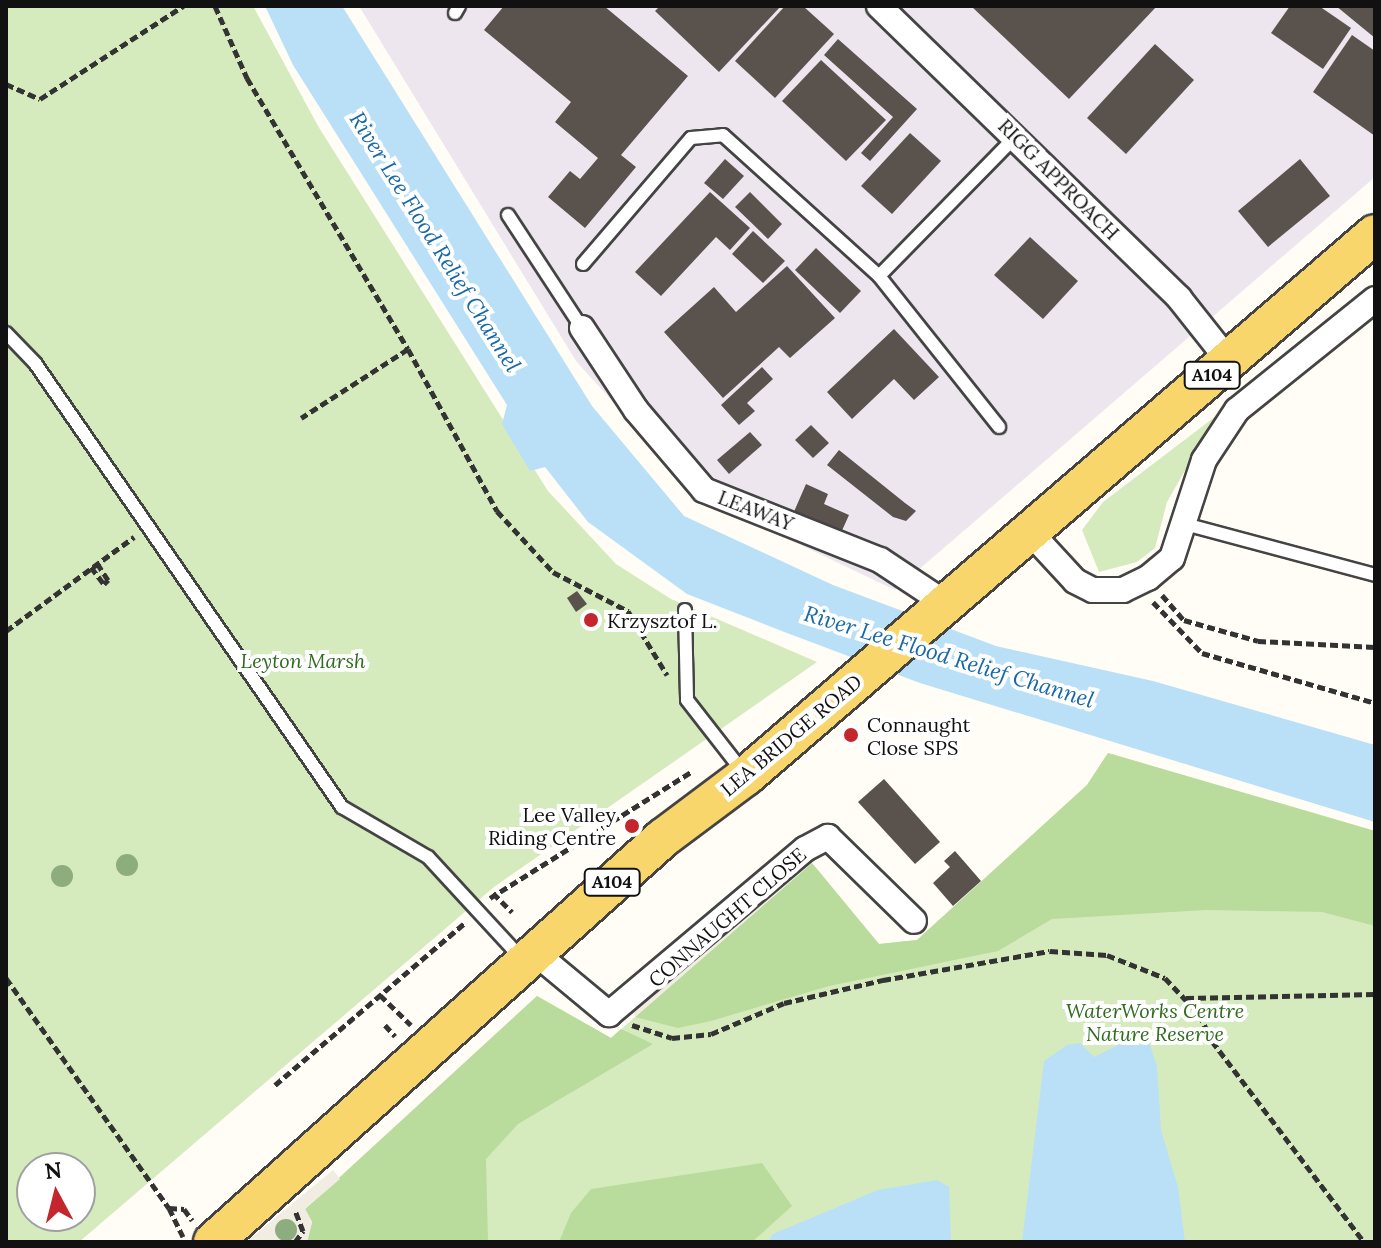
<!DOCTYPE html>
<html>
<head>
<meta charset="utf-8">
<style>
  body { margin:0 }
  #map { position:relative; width:1381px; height:1248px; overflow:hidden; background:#fffdf5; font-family:Lora,serif }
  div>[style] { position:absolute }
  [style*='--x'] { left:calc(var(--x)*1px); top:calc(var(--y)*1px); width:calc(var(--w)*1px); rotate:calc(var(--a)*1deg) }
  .industrial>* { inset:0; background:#eee6ef }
  .green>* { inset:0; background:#d5ebbd }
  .forest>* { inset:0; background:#b9dc9c }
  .plaza>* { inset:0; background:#f1ede2 }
  .water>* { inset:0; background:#b9e0f7 }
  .building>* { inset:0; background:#5a524d }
  .path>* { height:5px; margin-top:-2.5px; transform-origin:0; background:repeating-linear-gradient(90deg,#333 0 8px,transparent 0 12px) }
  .roads { filter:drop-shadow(2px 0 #444) drop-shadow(-2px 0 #444) drop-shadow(0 2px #444) drop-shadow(0 -2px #444) }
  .lane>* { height:12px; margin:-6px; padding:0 6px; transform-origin:6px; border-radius:6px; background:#fff }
  .street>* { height:24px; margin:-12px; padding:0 12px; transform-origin:12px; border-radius:12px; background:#fff }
  .primary>* { height:38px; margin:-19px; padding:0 19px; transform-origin:19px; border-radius:19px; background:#f9d66b }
  .trees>* { width:22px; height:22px; margin:-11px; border-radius:50%; background:#8dad7f }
  .dots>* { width:22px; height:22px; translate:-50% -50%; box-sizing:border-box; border:4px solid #fff; border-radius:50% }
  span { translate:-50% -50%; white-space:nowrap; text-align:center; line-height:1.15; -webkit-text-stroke:8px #fff; paint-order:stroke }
  .shield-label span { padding:2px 6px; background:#fff; border:2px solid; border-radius:6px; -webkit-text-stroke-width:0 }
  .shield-label { font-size:18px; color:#111; font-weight:700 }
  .street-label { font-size:20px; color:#111 }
  .poi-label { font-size:20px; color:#111 }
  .left { translate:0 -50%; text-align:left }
  .right { translate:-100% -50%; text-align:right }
  .park-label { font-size:20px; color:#2f6b1f; font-style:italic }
  .water-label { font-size:22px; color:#1768a6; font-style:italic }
  .frame { position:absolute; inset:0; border:8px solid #111; pointer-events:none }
  .north { position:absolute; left:16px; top:1152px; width:80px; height:80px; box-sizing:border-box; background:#fff; border:2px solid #a0a0a0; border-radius:50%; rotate:353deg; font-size:22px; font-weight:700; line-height:32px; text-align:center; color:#111 }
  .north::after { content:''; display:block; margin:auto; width:28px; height:36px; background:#c4262e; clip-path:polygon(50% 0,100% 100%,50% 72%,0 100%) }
</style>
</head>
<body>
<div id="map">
  <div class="industrial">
    <div style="clip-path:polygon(359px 6px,1375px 6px,1375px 177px,895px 590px,698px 496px,576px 361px)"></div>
  </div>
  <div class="green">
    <div style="clip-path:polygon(evenodd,6px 6px,253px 6px,318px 126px,548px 491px,616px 564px,671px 599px,817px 662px,494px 887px,79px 1242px,6px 1242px,6px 6px,32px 1168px,80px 1168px,80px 1216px,32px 1216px,32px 1168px)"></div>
    <div style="clip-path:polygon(1216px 416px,1167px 502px,1155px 548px,1137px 562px,1099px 572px,1082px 530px,1103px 502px)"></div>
    <div style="clip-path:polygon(1108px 753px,1375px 831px,1375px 1242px,335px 1242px,318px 1198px,537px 996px,611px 1038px,812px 863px,879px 944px,917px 940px,1087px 785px)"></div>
  </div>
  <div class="forest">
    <div style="clip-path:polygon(1108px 753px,1375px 831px,1375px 926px,1322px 912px,1206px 910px,1052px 919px,998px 951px,829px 986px,711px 1021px,678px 1028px,635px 1017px,812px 863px,879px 944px,917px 940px,1087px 785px)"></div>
    <div style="clip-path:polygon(537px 996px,611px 1038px,621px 1029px,653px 1044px,518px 1124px,486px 1159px,488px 1242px,307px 1242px,312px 1222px,305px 1209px)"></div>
    <div style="clip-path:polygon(762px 1163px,792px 1206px,752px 1242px,559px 1242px,571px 1213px,591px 1189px)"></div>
  </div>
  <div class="plaza">
    <div style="clip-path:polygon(806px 857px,812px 863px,635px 1017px,633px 1008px)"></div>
    <div style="clip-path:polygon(333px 1170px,340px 1179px,305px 1209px,312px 1222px,307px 1242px,246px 1242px)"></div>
  </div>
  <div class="water">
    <div style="clip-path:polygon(265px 6px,342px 6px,592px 406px,684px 516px,833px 585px,996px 646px,1153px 681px,1375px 745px,1375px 822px,920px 683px,787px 633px,687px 594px,588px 522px,545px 467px,530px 471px,502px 424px,507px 405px,293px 65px)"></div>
    <div style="clip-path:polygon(1132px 1038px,1148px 1039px,1157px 1066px,1161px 1130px,1178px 1187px,1185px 1242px,1022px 1242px,1044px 1061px,1067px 1045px,1080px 1043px,1094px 1057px)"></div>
    <div style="clip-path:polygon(937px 1180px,949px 1187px,951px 1242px,768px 1242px,773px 1234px,878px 1190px)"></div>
  </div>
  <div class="building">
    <div style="clip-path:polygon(504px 6px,604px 6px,688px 76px,621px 155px,636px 167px,585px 228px,548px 197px,570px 171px,580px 179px,598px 158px,555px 122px,571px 102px,484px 30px)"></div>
    <div style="clip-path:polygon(660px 6px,781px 6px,719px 72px,655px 11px)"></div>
    <div style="clip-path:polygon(785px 6px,803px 6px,834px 34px,775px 98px,735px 61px)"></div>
    <div style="clip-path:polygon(971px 6px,1157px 6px,1069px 99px)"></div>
    <div style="clip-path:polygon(1290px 6px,1319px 6px,1351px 28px,1323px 69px,1271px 33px)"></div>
    <div style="clip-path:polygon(1336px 6px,1375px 6px,1375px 38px)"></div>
    <div style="clip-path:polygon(1352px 35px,1375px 51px,1375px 136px,1313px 92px)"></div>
    <div style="clip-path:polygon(838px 39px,917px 109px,870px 161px,861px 153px,893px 117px,824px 55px)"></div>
    <div style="clip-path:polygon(1155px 44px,1194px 80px,1126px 154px,1087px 118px)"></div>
    <div style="clip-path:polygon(821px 60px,886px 120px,846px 161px,782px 101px)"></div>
    <div style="clip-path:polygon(910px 133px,941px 161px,892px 214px,861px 186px)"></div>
    <div style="clip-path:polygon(725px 159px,744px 176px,723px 199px,704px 183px)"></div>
    <div style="clip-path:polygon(1300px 159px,1330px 196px,1268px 247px,1238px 211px)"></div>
    <div style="clip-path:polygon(710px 192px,750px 228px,730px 250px,716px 237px,661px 296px,635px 272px)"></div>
    <div style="clip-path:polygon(750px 192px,782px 224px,768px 239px,735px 207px)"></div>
    <div style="clip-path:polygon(753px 231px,785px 261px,763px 283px,732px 254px)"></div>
    <div style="clip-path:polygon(1030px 237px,1078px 281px,1043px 319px,994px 275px)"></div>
    <div style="clip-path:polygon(816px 248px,861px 291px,840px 313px,795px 270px)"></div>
    <div style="clip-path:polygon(787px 266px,835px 318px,790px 358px,779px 347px,723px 398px,664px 332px,714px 287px,736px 312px)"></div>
    <div style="clip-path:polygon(894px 329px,939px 377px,914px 400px,894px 379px,852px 419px,827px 392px)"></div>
    <div style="clip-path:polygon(762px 367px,773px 379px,747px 403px,755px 411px,739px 425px,721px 405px)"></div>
    <div style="clip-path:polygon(811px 425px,829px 443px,813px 458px,795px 440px)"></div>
    <div style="clip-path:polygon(750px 432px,762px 445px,729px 474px,717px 460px)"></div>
    <div style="clip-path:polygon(839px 450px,905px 503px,916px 511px,906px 521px,893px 517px,827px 465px)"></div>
    <div style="clip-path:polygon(806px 484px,828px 494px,824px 504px,849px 515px,840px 535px,793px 514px)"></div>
    <div style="clip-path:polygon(577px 591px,587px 604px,576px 612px,567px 598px)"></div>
    <div style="clip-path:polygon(884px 779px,940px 842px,915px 864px,858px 802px)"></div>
    <div style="clip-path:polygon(955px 851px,981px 881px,953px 906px,933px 883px,950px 867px,944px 861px)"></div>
  </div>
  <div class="path">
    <div style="--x:215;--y:6;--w:79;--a:66"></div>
    <div style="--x:247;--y:78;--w:315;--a:59.3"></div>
    <div style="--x:408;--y:349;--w:127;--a:147.2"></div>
    <div style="--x:6;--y:84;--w:37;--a:24"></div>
    <div style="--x:40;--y:99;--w:171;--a:-33"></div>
    <div style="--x:408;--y:349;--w:185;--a:61.2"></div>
    <div style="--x:497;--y:511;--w:83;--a:47.4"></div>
    <div style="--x:553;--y:572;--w:85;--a:27.5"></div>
    <div style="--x:628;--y:611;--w:75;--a:58.6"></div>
    <div style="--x:91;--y:567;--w:21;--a:53"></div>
    <div style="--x:104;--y:584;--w:6;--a:-45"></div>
    <div style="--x:108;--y:580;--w:20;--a:-123"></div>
    <div style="--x:1162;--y:595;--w:33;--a:49"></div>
    <div style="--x:1184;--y:620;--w:77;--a:15.8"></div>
    <div style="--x:1258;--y:641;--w:117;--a:2.9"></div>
    <div style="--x:1153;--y:602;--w:71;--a:46.1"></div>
    <div style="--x:1202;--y:653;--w:180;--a:16.1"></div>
    <div style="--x:6;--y:631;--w:159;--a:-36.3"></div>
    <div style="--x:493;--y:893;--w:27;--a:45"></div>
    <div style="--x:490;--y:898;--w:237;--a:-32.1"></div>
    <div style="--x:6;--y:978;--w:282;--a:54.7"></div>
    <div style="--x:169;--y:1208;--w:32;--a:64"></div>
    <div style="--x:380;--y:995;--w:43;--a:44.1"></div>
    <div style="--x:1186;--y:998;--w:189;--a:-1.2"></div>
    <div style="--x:385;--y:1025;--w:15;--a:48"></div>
    <div style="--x:632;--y:1025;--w:42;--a:18"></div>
    <div style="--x:672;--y:1038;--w:39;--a:-6"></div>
    <div style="--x:711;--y:1034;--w:79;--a:-23"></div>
    <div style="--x:784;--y:1003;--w:102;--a:-13.1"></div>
    <div style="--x:883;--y:980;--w:169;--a:-9.9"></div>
    <div style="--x:1050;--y:951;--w:57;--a:4"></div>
    <div style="--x:1107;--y:955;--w:62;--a:21.6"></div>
    <div style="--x:1165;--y:978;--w:50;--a:46.6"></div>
    <div style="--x:1199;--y:1014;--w:30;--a:64"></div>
    <div style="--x:1212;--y:1041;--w:252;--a:52.9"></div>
    <div style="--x:275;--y:1085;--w:251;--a:-40.5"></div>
    <div style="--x:169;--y:1208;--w:15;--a:4"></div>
    <div style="--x:184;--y:1209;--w:14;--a:54"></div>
    <div style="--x:295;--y:1242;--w:14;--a:-54"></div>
    <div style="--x:303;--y:1231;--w:22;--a:-111"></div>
  </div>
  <div class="roads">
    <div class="lane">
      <div style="--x:455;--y:13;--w:8;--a:-60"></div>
      <div style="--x:508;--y:215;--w:135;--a:56.8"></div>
      <div style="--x:583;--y:264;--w:166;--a:-49.4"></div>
      <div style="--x:691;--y:138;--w:32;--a:-5"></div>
      <div style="--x:723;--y:135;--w:210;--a:42.1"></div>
      <div style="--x:879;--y:276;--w:196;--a:-45.6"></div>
      <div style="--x:879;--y:276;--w:193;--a:51.5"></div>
      <div style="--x:6;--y:333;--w:42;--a:46"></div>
      <div style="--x:35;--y:363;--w:540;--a:55.34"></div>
      <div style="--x:342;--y:807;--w:99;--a:30.2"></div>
      <div style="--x:428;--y:857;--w:139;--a:47.3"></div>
      <div style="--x:1185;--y:524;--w:197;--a:15"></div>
      <div style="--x:685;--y:610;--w:90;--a:88.7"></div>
      <div style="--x:687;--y:700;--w:91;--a:52.1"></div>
    </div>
    <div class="street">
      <div style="--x:879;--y:6;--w:419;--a:44.2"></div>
      <div style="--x:1179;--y:298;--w:80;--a:51.6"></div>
      <div style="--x:582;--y:328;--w:98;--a:56.6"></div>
      <div style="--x:636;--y:410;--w:105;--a:49.6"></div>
      <div style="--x:704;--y:490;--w:189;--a:21.7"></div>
      <div style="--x:880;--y:560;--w:78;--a:33.5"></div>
      <div style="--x:1028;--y:530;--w:69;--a:47.3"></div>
      <div style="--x:1075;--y:581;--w:20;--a:27"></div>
      <div style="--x:1093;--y:590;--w:30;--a:0"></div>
      <div style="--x:1123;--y:590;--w:28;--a:-26"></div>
      <div style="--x:1148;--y:578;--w:31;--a:-40"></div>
      <div style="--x:1172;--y:558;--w:103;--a:-71.9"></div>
      <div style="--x:1204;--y:460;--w:60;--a:-56.6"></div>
      <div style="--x:1237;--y:410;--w:177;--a:-38.8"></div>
      <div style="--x:533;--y:951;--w:99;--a:39.7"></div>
      <div style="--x:609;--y:1014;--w:256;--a:-40.1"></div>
      <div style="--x:805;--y:849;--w:26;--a:-28"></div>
      <div style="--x:828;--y:837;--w:120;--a:44.3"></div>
    </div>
    <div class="primary">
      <div style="--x:213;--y:1242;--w:605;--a:-41.92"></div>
      <div style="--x:663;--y:838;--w:104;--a:-36.8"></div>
      <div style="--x:746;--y:776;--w:830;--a:-40.75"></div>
    </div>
  </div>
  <div class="trees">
    <div style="left:127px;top:865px"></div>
    <div style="left:62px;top:876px"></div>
    <div style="left:286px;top:1230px"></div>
  </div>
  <div class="dots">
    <div style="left:591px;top:620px;background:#c4262e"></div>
    <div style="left:851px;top:735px;background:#c4262e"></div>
    <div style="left:632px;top:826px;background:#c4262e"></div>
  </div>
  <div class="shield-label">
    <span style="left:1212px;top:375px">A104</span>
    <span style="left:612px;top:882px">A104</span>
  </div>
  <div class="street-label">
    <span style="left:1059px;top:179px;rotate:45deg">RIGG APPROACH</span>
    <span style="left:756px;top:510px;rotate:21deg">LEAWAY</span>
    <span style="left:791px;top:735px;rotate:-40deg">LEA BRIDGE ROAD</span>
    <span style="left:727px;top:917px;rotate:-41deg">CONNAUGHT CLOSE</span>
  </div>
  <div class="poi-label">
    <span class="left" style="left:607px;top:620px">Krzysztof L.</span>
    <span class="left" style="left:867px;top:736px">Connaught<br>Close SPS</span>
    <span class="right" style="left:616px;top:826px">Lee Valley<br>Riding Centre</span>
  </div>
  <div class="park-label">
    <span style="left:303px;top:660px">Leyton Marsh</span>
    <span style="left:1155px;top:1022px">WaterWorks Centre<br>Nature Reserve</span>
  </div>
  <div class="water-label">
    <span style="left:435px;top:242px;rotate:58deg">River Lee Flood Relief Channel</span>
    <span style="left:949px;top:657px;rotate:17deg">River Lee Flood Relief Channel</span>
  </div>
  <div class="frame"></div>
  <div class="north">N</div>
</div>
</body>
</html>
